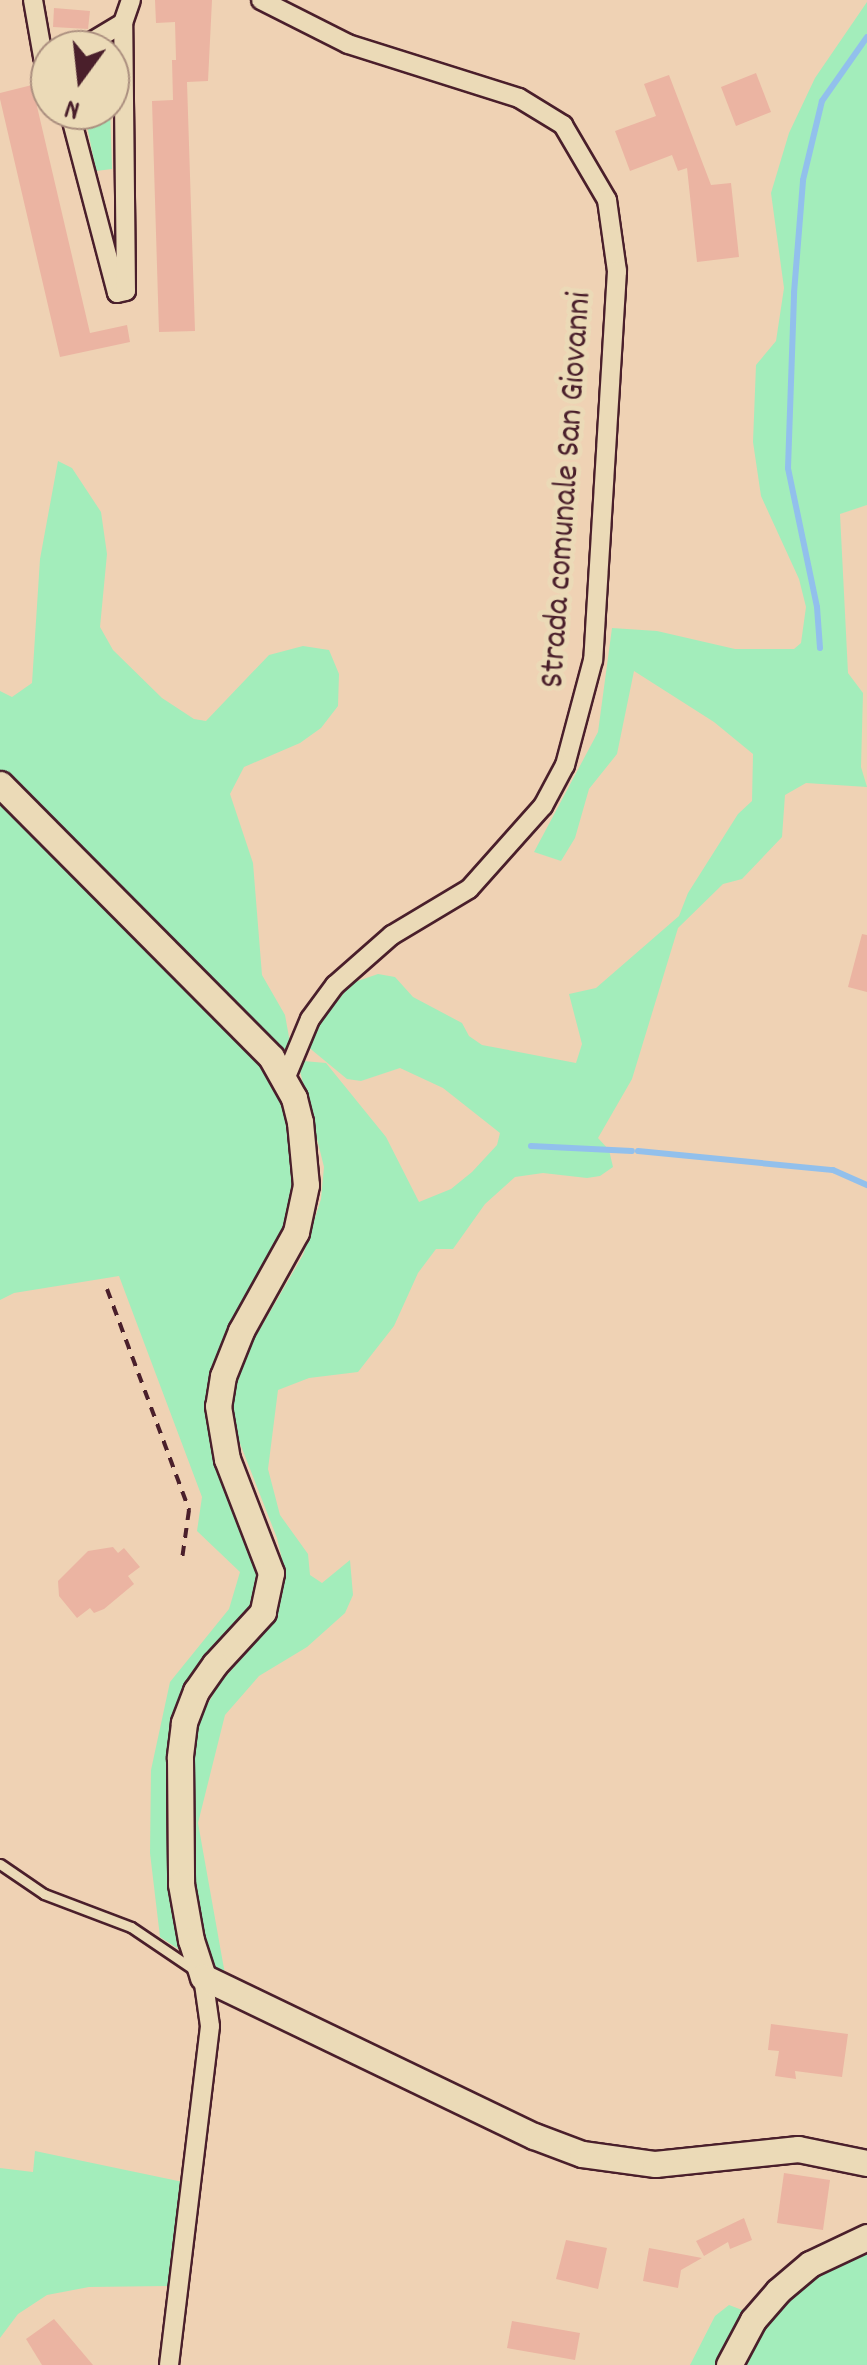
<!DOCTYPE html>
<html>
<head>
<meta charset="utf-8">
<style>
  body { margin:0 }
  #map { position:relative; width:867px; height:2365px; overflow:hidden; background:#efd2b4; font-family:Dekko,sans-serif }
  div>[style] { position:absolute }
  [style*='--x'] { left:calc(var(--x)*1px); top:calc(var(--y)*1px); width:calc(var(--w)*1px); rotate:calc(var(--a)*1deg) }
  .green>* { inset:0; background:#a3edbb }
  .stream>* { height:6px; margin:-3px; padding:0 3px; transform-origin:3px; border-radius:3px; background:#92c0ec }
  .building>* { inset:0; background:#ebb4a2 }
  .path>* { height:4px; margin-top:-2px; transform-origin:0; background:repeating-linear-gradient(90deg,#4a1f2b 0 10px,transparent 0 18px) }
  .roads { filter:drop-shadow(2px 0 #4a1f2b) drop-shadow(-2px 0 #4a1f2b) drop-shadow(0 2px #4a1f2b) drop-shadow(0 -2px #4a1f2b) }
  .lane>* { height:9px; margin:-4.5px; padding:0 4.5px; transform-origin:4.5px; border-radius:4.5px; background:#ebdab7 }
  .street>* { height:18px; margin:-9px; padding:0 9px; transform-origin:9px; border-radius:9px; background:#ebdab7 }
  .secondary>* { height:25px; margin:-12.5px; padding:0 12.5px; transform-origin:12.5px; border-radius:12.5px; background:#ebdab7 }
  span { translate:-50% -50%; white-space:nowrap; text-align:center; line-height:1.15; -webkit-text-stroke:10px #ebdab7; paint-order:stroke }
  .street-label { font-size:35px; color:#4a1f2b }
  .north { position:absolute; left:30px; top:30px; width:100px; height:100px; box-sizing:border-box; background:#ebdab7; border:2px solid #ab8f7f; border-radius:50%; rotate:195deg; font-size:28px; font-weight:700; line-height:40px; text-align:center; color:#4a1f2b }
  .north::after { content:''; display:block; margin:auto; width:35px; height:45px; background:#4a1f2b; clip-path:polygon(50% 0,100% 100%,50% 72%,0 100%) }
</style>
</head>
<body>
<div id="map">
  <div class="green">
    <div style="clip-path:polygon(867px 2px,867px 505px,840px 514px,848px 673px,863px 693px,861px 767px,867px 787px,806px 783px,785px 795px,782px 837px,742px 879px,723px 884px,678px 928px,632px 1079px,598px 1138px,609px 1150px,613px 1167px,600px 1176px,587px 1178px,543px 1173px,515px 1177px,485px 1204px,453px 1249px,436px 1249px,418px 1273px,394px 1326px,358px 1372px,309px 1378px,278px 1390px,268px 1469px,280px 1515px,308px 1554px,310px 1575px,322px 1583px,350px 1560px,353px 1595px,345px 1613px,307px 1647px,259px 1676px,225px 1715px,198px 1823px,226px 1980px,160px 1937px,150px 1853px,151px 1770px,170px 1682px,229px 1609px,240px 1572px,197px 1531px,202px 1497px,119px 1276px,14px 1293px,0 1300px,0 691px,12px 697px,32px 683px,40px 559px,58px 461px,72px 468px,101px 512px,107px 554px,100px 627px,113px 650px,162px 698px,194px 719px,206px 721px,269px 655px,303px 646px,329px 650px,339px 674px,338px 706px,321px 728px,300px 743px,244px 767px,230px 794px,253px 863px,262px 975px,285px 1015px,291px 1048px,296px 1202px,283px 1240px,217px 1365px,265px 1575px,264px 1591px,190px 1691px,189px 1756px,203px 1712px,220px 1683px,266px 1631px,282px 1595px,285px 1571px,277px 1538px,234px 1428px,234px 1392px,249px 1348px,303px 1255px,321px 1199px,324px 1167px,300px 1071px,303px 1061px,326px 1063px,386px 1137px,419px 1202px,451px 1189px,472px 1172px,497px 1145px,500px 1133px,443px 1088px,400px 1068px,361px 1081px,347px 1079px,307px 1046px,317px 1026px,352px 983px,378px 974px,395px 977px,413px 997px,462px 1023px,469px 1036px,482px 1045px,576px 1063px,582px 1044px,569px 994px,596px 988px,679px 916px,688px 893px,738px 814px,752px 801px,753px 754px,714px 722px,634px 671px,617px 754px,589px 789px,575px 838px,561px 861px,534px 852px,598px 732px,612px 628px,657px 631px,735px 649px,794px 649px,801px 643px,806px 607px,799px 579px,761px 496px,753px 442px,756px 365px,776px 341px,784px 288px,771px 193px,789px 133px,815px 78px)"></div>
    <div style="clip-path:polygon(110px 108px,112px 169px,96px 171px,84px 110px)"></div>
    <div style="clip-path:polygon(35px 2151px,183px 2182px,168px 2286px,89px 2287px,47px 2295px,18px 2314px,0 2338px,0 2168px,33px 2172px)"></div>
    <div style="clip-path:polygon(867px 2251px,867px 2365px,690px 2365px,715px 2316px,729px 2305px,750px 2313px,846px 2255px)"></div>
  </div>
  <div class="stream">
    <div style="--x:820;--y:648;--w:41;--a:-94.2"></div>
    <div style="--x:817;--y:607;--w:142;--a:-101.8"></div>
    <div style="--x:788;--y:468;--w:175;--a:-88"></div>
    <div style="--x:794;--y:293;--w:113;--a:-85.4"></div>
    <div style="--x:803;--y:180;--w:81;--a:-76.5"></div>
    <div style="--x:822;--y:101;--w:78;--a:-54.9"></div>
    <div style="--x:531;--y:1146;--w:101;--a:2.8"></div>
    <div style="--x:638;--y:1151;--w:196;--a:5.6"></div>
    <div style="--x:833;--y:1170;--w:37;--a:24"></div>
  </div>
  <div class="building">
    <div style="clip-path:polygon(155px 0,212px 0,208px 81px,187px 82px,195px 331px,159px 332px,152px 101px,173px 100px,172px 60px,176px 60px,175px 22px,156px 23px)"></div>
    <div style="clip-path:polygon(54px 8px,90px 11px,88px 29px,53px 27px)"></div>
    <div style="clip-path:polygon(756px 73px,771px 112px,736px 126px,721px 87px)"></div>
    <div style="clip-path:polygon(669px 75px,711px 185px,731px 183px,739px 257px,697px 262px,687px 168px,678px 171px,672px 155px,630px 171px,615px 131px,656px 116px,644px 84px)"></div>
    <div style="clip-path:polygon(32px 85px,90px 333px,127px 325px,130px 342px,60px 357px,0 99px,0 93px)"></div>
    <div style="clip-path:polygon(862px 934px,867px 935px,867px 992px,848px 987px)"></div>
    <div style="clip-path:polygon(113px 1547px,118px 1553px,124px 1548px,140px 1567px,128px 1576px,134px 1584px,104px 1609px,94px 1613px,90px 1608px,77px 1618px,59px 1596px,58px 1581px,88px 1551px)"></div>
    <div style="clip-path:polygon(771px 2024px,848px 2034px,842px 2077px,795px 2071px,796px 2079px,775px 2076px,779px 2051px,768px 2050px)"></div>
    <div style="clip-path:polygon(784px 2173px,830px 2180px,823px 2230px,777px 2223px)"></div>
    <div style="clip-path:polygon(744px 2218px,752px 2240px,730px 2249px,728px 2242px,704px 2256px,696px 2241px)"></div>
    <div style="clip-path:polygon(566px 2240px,607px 2248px,598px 2289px,556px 2279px)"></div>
    <div style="clip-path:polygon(649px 2248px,702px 2258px,681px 2270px,678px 2288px,643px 2281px)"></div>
    <div style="clip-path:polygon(54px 2319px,93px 2365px,42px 2365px,26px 2339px)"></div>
    <div style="clip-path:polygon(512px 2321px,580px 2333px,575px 2360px,507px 2348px)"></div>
  </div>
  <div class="path">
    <div style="--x:107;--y:1289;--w:236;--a:69.6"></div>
    <div style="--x:189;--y:1510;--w:49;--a:98.1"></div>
  </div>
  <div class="roads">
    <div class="lane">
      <div style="--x:0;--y:1864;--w:53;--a:34.3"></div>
      <div style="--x:44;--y:1894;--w:93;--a:20.8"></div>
      <div style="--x:131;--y:1927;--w:75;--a:34.1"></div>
    </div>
    <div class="street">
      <div style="--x:33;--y:0;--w:58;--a:80"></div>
      <div style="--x:43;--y:57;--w:7;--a:16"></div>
      <div style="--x:261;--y:0;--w:97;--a:26.8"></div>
      <div style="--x:348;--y:44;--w:179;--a:17.5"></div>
      <div style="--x:519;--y:98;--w:52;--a:31.5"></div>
      <div style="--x:563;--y:125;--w:87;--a:59.6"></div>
      <div style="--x:607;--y:200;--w:72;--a:82"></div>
      <div style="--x:617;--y:271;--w:390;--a:93.5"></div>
      <div style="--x:593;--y:660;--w:109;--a:104.9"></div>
      <div style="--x:565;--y:765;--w:47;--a:118.2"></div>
      <div style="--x:543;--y:806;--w:111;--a:131.7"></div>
      <div style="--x:469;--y:889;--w:90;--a:149.1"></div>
      <div style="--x:392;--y:935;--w:76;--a:138.7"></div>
      <div style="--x:335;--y:985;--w:42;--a:126.3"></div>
      <div style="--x:310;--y:1019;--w:65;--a:112.6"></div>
      <div style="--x:78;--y:50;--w:52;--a:-31"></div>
      <div style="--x:69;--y:110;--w:189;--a:75.3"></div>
      <div style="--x:117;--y:293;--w:9;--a:-13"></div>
      <div style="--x:126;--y:291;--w:268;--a:-90.6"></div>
      <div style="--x:123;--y:23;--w:24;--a:-71"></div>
      <div style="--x:169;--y:2365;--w:341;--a:-83.1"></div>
      <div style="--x:210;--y:2026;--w:49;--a:-98.1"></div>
    </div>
    <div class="secondary">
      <div style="--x:0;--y:784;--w:385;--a:45.2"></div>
      <div style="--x:271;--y:1057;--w:47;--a:60.7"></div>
      <div style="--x:294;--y:1098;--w:25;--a:76"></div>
      <div style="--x:300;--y:1122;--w:63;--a:84.6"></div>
      <div style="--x:306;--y:1185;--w:48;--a:102"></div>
      <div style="--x:296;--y:1232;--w:113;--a:119.1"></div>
      <div style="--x:241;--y:1331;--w:48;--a:111.8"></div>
      <div style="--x:223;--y:1376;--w:30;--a:99"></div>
      <div style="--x:218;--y:1406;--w:54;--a:80.4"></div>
      <div style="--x:227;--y:1459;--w:122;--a:68.9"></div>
      <div style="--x:271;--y:1573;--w:40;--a:102"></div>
      <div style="--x:263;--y:1612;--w:71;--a:132.7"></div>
      <div style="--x:215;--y:1664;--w:33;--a:125"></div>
      <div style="--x:196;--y:1691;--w:34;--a:111"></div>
      <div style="--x:184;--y:1723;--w:35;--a:97"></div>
      <div style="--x:180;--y:1758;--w:126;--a:89.5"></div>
      <div style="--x:181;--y:1884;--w:57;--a:79.9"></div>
      <div style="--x:191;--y:1940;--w:39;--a:72"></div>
      <div style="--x:203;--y:1977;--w:367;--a:25.7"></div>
      <div style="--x:534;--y:2136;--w:51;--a:20.6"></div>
      <div style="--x:582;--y:2154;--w:74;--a:7.8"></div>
      <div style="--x:655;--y:2164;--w:144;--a:-6"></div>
      <div style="--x:798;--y:2149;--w:70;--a:11.5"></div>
      <div style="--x:729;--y:2365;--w:51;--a:-61.9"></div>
      <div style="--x:753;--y:2320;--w:38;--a:-49"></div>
      <div style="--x:778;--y:2291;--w:42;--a:-40.2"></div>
      <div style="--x:810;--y:2264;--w:63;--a:-25.3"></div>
    </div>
  </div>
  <div class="street-label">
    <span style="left:568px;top:490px;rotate:-86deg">Strada comunale San Giovanni</span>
  </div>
  <div class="north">N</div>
</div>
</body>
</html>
